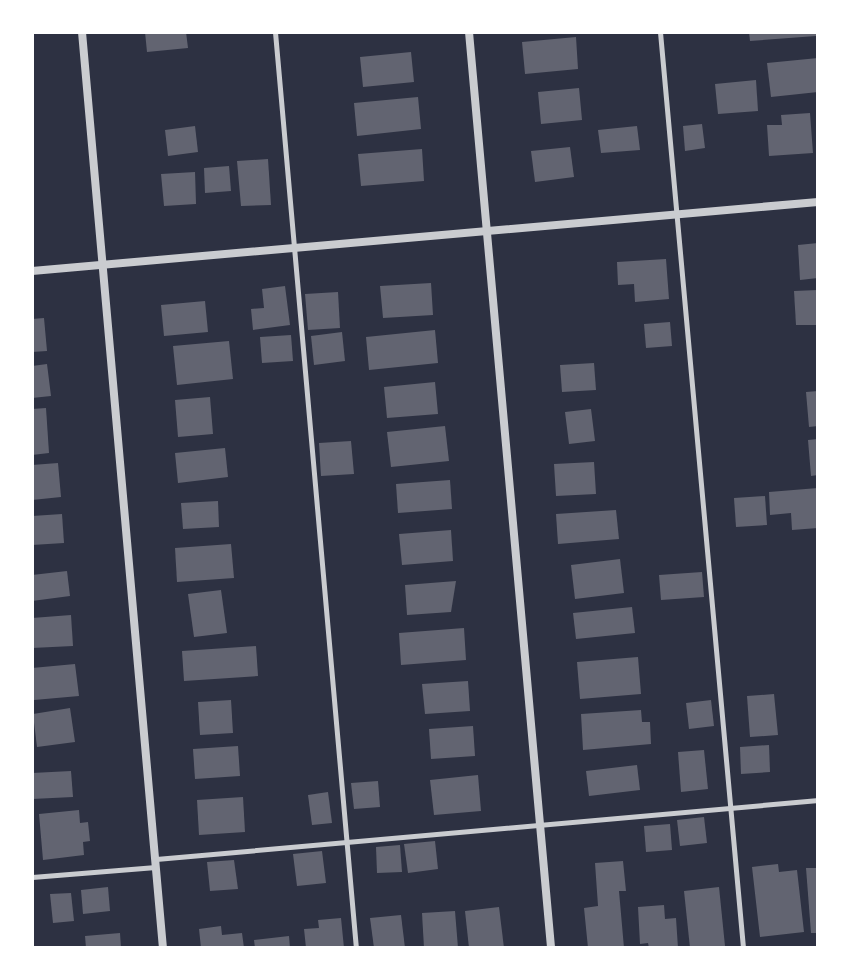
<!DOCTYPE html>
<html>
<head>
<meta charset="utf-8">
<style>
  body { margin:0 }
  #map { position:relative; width:850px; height:980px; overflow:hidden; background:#2d3142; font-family:"IBM Plex Sans",sans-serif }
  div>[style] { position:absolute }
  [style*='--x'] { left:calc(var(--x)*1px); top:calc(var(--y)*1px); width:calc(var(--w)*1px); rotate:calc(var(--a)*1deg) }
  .building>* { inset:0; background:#626471 }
  .service>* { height:5px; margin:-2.5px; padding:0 2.5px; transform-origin:2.5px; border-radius:2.5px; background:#caccd0 }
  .minor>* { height:8px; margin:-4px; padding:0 4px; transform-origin:4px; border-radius:4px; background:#caccd0 }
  span { translate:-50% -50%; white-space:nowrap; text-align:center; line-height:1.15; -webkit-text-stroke:6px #fff; paint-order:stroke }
  .frame { position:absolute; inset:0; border:34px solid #fff; pointer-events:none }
</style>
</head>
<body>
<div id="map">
  <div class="building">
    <div style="clip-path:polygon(145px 32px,186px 32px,188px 48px,147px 52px)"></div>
    <div style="clip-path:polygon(749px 32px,816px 32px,816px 36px,750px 41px)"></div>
    <div style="clip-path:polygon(576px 37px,578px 69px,525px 74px,522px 42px)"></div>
    <div style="clip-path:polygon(411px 52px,414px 82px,363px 87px,360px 57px)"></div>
    <div style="clip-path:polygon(818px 58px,818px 92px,771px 97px,767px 63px)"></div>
    <div style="clip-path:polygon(756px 80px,758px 111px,718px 114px,715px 84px)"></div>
    <div style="clip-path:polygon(579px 88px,582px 120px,541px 124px,538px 92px)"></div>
    <div style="clip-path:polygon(418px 97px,421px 129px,357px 136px,354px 103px)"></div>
    <div style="clip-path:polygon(810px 113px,813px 153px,769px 156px,767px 125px,782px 125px,781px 115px)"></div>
    <div style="clip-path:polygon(702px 124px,705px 148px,685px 151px,683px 126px)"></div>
    <div style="clip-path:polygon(195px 126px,198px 152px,168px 156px,165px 130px)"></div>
    <div style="clip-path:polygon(637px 126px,640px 150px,601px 153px,598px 130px)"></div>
    <div style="clip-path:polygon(570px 147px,574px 177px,535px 182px,531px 151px)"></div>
    <div style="clip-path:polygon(422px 149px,424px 181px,361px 186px,358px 154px)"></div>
    <div style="clip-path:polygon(268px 159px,271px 205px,241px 206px,237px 161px)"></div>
    <div style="clip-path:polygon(229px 166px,231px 191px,205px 193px,204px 168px)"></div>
    <div style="clip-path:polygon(195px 172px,196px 204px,164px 206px,161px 174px)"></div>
    <div style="clip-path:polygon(818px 243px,818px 278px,800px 280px,798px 245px)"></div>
    <div style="clip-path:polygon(666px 259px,669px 299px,635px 302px,634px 284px,618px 285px,617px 262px)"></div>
    <div style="clip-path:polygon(431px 283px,433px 315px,383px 318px,380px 286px)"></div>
    <div style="clip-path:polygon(285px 286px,290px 325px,253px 330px,251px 309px,264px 308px,262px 289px)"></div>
    <div style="clip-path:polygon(818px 290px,818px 325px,796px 325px,794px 291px)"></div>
    <div style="clip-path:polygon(338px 292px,340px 328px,308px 330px,305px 294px)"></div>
    <div style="clip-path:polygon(205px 301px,208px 332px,164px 336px,161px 305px)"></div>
    <div style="clip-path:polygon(44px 318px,47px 351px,32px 352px,32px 319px)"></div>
    <div style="clip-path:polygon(670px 322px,672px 346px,646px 348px,644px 324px)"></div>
    <div style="clip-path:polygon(435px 330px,438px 363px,369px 370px,366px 337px)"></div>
    <div style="clip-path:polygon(342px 332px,345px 361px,314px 365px,311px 336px)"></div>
    <div style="clip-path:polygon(291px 335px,293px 361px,262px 363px,260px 337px)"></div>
    <div style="clip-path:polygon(229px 341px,233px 379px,177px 385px,173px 346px)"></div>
    <div style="clip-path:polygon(594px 363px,596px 390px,562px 392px,560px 365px)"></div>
    <div style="clip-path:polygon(47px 364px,51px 396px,32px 398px,32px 366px)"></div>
    <div style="clip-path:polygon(435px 382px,438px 414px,387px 418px,384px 387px)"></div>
    <div style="clip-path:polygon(818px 391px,818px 426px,809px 427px,806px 392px)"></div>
    <div style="clip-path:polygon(210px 397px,213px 434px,178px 437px,175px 400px)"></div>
    <div style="clip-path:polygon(46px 408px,49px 453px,32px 455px,32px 409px)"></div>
    <div style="clip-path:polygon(591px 409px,595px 441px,569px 444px,565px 412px)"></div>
    <div style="clip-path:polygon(445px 426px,449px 461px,391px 467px,387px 432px)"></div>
    <div style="clip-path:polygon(818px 439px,818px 475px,811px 476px,808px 440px)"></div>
    <div style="clip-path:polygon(351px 441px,354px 474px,321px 476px,319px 443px)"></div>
    <div style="clip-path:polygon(225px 448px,228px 477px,178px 483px,175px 453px)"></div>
    <div style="clip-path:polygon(594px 462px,596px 494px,556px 496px,554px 464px)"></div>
    <div style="clip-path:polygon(58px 463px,61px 497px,32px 500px,32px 465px)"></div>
    <div style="clip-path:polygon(450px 480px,452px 509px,398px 513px,396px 484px)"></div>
    <div style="clip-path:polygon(818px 488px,818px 528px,792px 530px,791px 513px,770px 515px,769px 492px)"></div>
    <div style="clip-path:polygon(765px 496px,767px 525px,736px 527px,734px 498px)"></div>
    <div style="clip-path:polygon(218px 501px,219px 527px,183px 529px,181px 503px)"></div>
    <div style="clip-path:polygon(616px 510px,619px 539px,558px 544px,556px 514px)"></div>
    <div style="clip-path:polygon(62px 514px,64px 543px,32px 545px,32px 516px)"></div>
    <div style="clip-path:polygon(451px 530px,453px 561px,402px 565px,399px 534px)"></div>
    <div style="clip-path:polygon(231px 544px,234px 578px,177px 582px,175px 548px)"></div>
    <div style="clip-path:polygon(620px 559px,624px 593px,575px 599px,571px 565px)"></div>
    <div style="clip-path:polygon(67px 571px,70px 596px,32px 601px,32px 575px)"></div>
    <div style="clip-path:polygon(702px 572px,704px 597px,661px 600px,659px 575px)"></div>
    <div style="clip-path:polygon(456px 581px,451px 612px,407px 615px,405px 585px)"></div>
    <div style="clip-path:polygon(221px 590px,227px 633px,194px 637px,188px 594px)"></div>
    <div style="clip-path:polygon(632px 607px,635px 633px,576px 639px,573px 613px)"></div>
    <div style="clip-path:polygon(71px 615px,73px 646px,32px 648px,32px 618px)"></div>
    <div style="clip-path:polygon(464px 628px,466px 660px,401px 665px,399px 633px)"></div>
    <div style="clip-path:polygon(256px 646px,258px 676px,184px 681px,182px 651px)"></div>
    <div style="clip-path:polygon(638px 657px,641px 694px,580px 699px,577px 662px)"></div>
    <div style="clip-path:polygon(75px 664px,79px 696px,34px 700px,32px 668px)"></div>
    <div style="clip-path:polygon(468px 681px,470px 711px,425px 714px,422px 684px)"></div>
    <div style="clip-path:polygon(774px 694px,778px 735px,750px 737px,747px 696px)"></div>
    <div style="clip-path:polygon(231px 700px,233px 733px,200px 735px,198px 702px)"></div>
    <div style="clip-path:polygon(711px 700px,714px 726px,689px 729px,686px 703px)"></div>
    <div style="clip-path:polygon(70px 708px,75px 742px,37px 747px,33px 714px)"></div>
    <div style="clip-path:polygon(641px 710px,642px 722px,650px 722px,651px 744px,583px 750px,581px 714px)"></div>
    <div style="clip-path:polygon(473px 726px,475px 756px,431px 759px,429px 729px)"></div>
    <div style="clip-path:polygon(769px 745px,770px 772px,741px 774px,740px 747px)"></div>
    <div style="clip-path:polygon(238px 746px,240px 776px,195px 779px,193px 749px)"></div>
    <div style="clip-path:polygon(704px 750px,708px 789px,681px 792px,678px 752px)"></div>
    <div style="clip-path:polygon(637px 765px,640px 790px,589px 796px,586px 771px)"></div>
    <div style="clip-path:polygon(71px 771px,73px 797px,32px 799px,32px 773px)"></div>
    <div style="clip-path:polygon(478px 775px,481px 811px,434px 815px,430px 780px)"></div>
    <div style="clip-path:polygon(378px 781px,380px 807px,354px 809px,351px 783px)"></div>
    <div style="clip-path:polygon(328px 792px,332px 823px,312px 825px,308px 795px)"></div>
    <div style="clip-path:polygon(243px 797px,245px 832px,199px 835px,197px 800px)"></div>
    <div style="clip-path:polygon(79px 810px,80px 823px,88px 822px,90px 841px,83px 842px,84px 855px,43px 860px,39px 814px)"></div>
    <div style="clip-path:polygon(704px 817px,707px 843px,680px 846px,677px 820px)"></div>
    <div style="clip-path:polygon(670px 824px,672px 850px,646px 852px,644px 826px)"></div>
    <div style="clip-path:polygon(435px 841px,438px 869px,408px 873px,404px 844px)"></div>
    <div style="clip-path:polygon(400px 845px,402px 872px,377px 873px,376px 847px)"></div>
    <div style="clip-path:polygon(322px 851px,326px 883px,297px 886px,293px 854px)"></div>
    <div style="clip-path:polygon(234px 860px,238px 889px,210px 891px,207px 862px)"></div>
    <div style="clip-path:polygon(623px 861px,626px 891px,619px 891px,624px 948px,588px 948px,584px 908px,598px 906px,595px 863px)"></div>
    <div style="clip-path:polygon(778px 864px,779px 872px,797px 870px,804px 932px,760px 937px,752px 867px)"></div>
    <div style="clip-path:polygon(806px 868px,818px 868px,818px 933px,811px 933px)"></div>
    <div style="clip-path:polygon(108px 887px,110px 911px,83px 914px,81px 890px)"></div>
    <div style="clip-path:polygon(719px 887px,725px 946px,690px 948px,684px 891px)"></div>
    <div style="clip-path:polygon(71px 893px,74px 921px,53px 923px,50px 894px)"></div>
    <div style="clip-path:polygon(664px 905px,665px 919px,676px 918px,678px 948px,649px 948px,648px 943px,640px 944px,638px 907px)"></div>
    <div style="clip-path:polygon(499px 907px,504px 948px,469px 948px,465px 911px)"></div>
    <div style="clip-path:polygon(455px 911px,458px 948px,424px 948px,422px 913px)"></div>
    <div style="clip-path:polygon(401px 915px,405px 948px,374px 948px,370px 918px)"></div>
    <div style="clip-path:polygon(341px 918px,344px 948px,306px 948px,304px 929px,319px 928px,318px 920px)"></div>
    <div style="clip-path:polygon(221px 926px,222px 935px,242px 933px,244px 948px,201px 948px,199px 929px)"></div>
    <div style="clip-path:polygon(120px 933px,121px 948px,86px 948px,85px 936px)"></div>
    <div style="clip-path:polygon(289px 936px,290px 948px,255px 948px,254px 940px)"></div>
  </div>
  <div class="service">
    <div style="--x:275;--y:32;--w:920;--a:84.95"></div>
    <div style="--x:660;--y:32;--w:920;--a:84.82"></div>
    <div style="--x:156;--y:859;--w:665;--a:-5.09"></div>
    <div style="--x:32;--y:877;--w:124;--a:-4.6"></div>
  </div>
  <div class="minor">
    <div style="--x:82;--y:32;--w:920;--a:84.95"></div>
    <div style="--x:469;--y:32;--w:920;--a:84.88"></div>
    <div style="--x:32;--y:271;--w:789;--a:-5.02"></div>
  </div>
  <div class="frame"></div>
</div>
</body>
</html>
